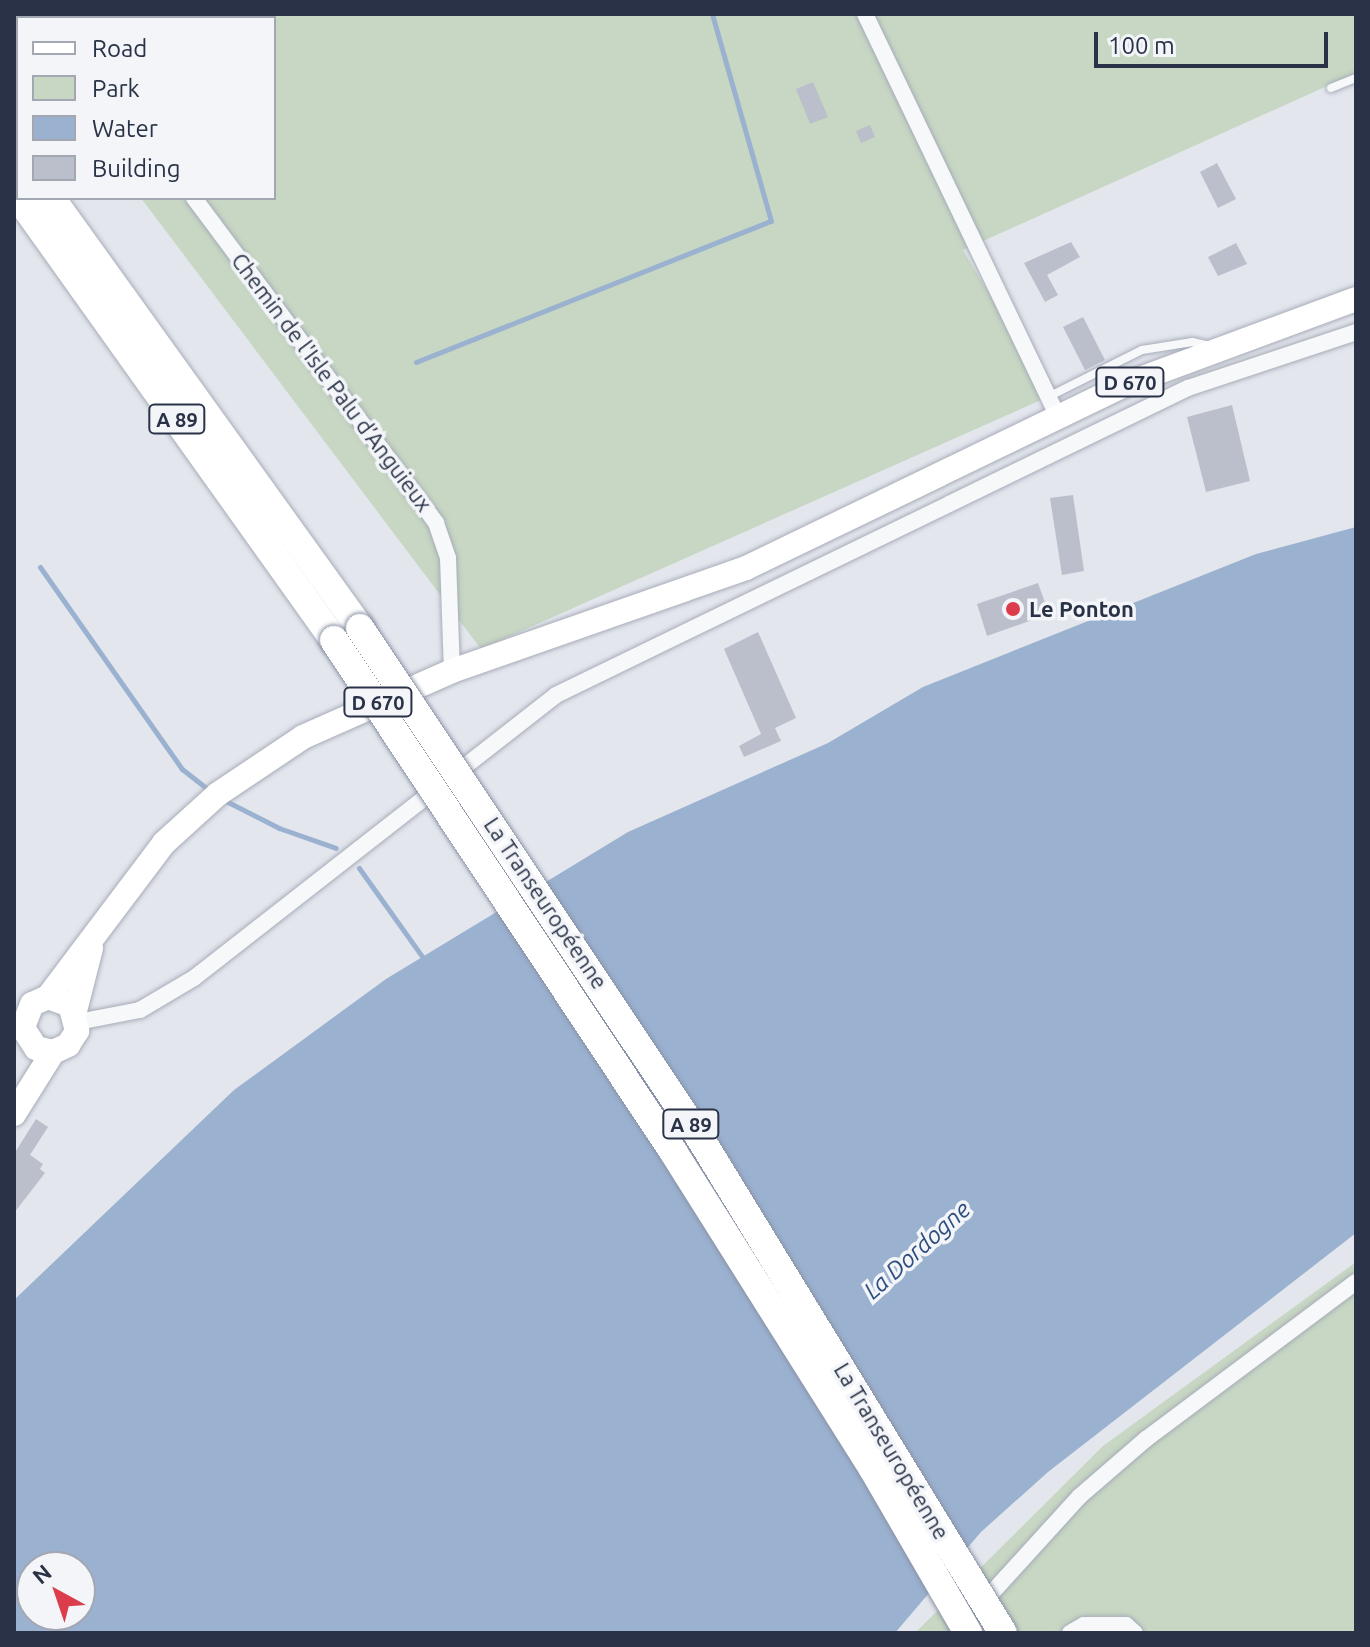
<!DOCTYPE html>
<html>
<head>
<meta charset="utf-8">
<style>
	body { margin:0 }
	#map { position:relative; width:1370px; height:1647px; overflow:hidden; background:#e3e6ed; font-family:Ubuntu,sans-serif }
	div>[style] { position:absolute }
	.green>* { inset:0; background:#c7d7c3 }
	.water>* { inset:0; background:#9bb1d0 }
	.stream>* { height:5px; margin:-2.5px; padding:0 2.5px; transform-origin:2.5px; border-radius:2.5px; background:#9bb1d0 }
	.building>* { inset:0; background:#babfcb }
	.roads { filter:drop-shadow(0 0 2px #a7acb8) drop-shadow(0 0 2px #a7acb8) }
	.service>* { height:8px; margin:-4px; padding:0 4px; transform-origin:4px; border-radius:4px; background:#f6f8fa }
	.minor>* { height:16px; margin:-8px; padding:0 8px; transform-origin:8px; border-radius:8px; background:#f6f8fa }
	.primary>* { height:24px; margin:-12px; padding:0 12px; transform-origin:12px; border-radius:12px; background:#fff }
	.motorway>* { height:28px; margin:-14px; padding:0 14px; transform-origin:14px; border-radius:14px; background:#fff }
	.bridges { filter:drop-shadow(0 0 2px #8992a5) drop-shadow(0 0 2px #8992a5) }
	.motorway-bridge>* { height:28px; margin:-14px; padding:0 14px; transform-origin:14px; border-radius:14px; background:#fff }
	.dots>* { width:22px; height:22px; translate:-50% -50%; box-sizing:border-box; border:4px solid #f3f5f9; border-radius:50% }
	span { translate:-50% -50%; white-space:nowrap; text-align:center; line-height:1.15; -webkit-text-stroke:7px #f3f5f9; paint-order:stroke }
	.shield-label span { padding:2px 6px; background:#f3f5f9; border:2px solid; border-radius:6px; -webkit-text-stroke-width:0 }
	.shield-label { font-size:20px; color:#293247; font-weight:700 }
	.street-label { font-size:22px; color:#293247 }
	.poi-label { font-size:22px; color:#293247; font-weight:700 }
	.left { translate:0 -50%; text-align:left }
	.water-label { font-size:24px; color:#2e4e80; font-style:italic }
	.frame { position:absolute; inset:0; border:16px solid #293247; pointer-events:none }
	.legend { position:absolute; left:16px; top:16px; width:260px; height:184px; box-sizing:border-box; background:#f3f5f9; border:2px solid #a2a7b2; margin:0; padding:10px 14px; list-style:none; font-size:24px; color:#293247 }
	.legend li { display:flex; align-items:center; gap:16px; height:40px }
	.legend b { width:40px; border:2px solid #a2a7b2 }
	.north { position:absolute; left:16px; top:1551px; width:80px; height:80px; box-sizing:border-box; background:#f3f5f9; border:2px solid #a2a7b2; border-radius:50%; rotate:320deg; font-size:22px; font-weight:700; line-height:32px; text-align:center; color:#293247 }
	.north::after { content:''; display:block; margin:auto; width:28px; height:36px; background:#dc3d4c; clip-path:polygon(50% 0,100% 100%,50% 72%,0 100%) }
	.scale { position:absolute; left:1094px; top:32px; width:234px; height:36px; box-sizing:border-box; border:4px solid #293247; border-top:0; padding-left:10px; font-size:24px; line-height:28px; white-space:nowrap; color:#293247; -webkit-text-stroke:6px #f3f5f9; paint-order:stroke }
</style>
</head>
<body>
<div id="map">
	<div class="green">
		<div style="clip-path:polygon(14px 14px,1356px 14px,1356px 73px,963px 250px,1050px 396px,481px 649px,141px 198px,274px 198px,274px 18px,18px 18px,18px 35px)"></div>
		<div style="clip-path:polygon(1356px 1262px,1356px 1633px,915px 1633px,1103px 1446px)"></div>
	</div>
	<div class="water">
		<div style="clip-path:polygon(evenodd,1356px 527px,1356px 1233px,1048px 1472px,981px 1532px,895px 1633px,14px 1633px,14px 1300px,234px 1090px,386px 979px,628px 832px,828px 743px,923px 687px,1256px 554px,1356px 527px,32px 1567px,80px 1567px,80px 1615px,32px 1615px,32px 1567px)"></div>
	</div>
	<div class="stream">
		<div style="left:416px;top:362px;width:382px;rotate:-21.7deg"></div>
		<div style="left:771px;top:221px;width:215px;rotate:-105.9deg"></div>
		<div style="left:40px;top:567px;width:247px;rotate:54.9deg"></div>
		<div style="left:182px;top:769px;width:36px;rotate:38deg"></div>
		<div style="left:222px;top:799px;width:64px;rotate:27deg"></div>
		<div style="left:279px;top:828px;width:60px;rotate:19.3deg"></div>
		<div style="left:359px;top:868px;width:115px;rotate:54.5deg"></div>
	</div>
	<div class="building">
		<div style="clip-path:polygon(813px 82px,828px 117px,810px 124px,796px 89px)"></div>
		<div style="clip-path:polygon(870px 125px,875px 137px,861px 143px,856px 131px)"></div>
		<div style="clip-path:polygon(1217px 163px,1236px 199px,1218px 208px,1200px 172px)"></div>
		<div style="clip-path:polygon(1071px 242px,1080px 257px,1047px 275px,1058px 295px,1045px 302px,1024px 263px)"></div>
		<div style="clip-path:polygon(1236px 243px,1247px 264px,1218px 276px,1208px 257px)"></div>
		<div style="clip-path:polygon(1083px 317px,1105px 360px,1085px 370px,1063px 327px)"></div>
		<div style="clip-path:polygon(1232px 405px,1250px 481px,1206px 492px,1187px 417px)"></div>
		<div style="clip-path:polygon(1073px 495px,1084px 571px,1062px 575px,1050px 498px)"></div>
		<div style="clip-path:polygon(1038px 583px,1049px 614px,987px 636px,977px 604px)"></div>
		<div style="clip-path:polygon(758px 632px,796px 718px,775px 728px,781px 741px,744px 757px,739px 746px,761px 734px,724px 649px)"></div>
		<div style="clip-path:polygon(36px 1119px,48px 1127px,30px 1155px,43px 1164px,40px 1169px,45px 1173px,14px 1213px,14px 1154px)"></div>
	</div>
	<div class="roads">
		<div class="service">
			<div style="left:1331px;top:88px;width:27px;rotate:-22deg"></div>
			<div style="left:1050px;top:396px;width:103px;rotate:-26.6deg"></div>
			<div style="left:1142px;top:350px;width:51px;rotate:-9.1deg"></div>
			<div style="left:1192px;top:342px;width:19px;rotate:12deg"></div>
		</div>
		<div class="minor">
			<div style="left:61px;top:14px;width:5px;rotate:53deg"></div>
			<div style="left:865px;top:14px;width:446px;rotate:64.4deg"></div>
			<div style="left:194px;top:198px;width:405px;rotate:53.3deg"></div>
			<div style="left:436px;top:523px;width:37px;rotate:71deg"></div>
			<div style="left:448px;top:558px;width:113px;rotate:88deg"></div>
			<div style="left:78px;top:1022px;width:63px;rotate:-11deg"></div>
			<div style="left:140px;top:1010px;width:63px;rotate:-30.7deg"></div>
			<div style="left:194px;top:978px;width:459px;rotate:-38deg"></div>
			<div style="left:556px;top:695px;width:703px;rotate:-25.91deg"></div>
			<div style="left:1188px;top:388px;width:177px;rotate:-18.4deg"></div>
			<div style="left:958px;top:1630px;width:181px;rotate:-47.7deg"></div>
			<div style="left:1080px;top:1496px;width:87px;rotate:-40.8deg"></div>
			<div style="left:1146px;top:1439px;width:262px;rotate:-36.8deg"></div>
			<div style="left:1070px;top:1633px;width:16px;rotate:-30deg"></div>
			<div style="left:1084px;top:1625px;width:42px"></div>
			<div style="left:1126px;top:1625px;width:12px;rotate:42deg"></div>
		</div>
		<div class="primary">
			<div style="left:48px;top:997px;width:193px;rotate:-53deg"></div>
			<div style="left:164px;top:843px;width:73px;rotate:-42.2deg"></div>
			<div style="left:218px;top:794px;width:102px;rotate:-33.8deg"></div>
			<div style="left:303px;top:737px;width:163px;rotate:-23.9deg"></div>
			<div style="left:452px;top:671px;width:312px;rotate:-19.3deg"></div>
			<div style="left:746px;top:568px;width:425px;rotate:-25.8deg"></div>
			<div style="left:1129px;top:383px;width:242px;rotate:-20.3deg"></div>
			<div style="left:75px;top:1011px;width:65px;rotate:-75.7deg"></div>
			<div style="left:14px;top:1114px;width:73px;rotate:-57.8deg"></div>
			<div style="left:53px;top:1052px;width:17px;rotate:-25deg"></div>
			<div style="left:68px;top:1045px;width:17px;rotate:-57deg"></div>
			<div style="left:77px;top:1031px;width:27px;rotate:-105deg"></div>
			<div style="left:70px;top:1005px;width:23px;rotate:-160deg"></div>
			<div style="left:48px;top:997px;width:17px;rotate:156deg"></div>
			<div style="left:32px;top:1004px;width:26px;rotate:111deg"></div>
			<div style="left:23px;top:1028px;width:24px;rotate:57deg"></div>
			<div style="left:36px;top:1048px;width:17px;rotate:13deg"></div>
		</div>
		<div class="motorway">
			<div style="left:14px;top:146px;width:6px;rotate:51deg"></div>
			<div style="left:19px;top:198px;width:543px;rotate:54.52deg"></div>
			<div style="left:51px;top:198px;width:530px;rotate:54.3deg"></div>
		</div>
	</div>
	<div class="bridges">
		<div class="motorway-bridge">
			<div style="left:360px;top:628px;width:613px;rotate:56.31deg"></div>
			<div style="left:700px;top:1138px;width:580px;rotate:58.53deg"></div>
			<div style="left:334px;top:640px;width:615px;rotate:56.46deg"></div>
			<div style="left:674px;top:1153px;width:373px;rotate:57.8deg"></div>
			<div style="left:873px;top:1469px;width:190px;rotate:59.9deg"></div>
		</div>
	</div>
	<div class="dots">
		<div style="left:1013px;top:609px;background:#dc3d4c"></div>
	</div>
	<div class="shield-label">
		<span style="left:1130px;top:382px">D 670</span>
		<span style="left:177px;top:419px">A 89</span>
		<span style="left:378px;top:702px">D 670</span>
		<span style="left:691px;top:1124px">A 89</span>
	</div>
	<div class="street-label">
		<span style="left:332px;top:382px;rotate:53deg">Chemin de l'Isle Palu d’Anguieux</span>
		<span style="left:546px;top:903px;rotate:56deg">La Transeuropéenne</span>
		<span style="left:892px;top:1451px;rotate:59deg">La Transeuropéenne</span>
	</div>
	<div class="poi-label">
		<span class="left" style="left:1029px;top:609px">Le Ponton</span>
	</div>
	<div class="water-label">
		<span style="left:917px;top:1250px;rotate:-42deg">La Dordogne</span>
	</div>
	<div class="frame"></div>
	<ul class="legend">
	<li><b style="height:10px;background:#fff"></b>Road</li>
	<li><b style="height:22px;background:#c7d7c3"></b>Park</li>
	<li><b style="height:22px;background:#9bb1d0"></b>Water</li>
	<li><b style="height:22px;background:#babfcb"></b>Building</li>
	</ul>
	<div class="north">N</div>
	<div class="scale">100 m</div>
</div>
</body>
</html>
